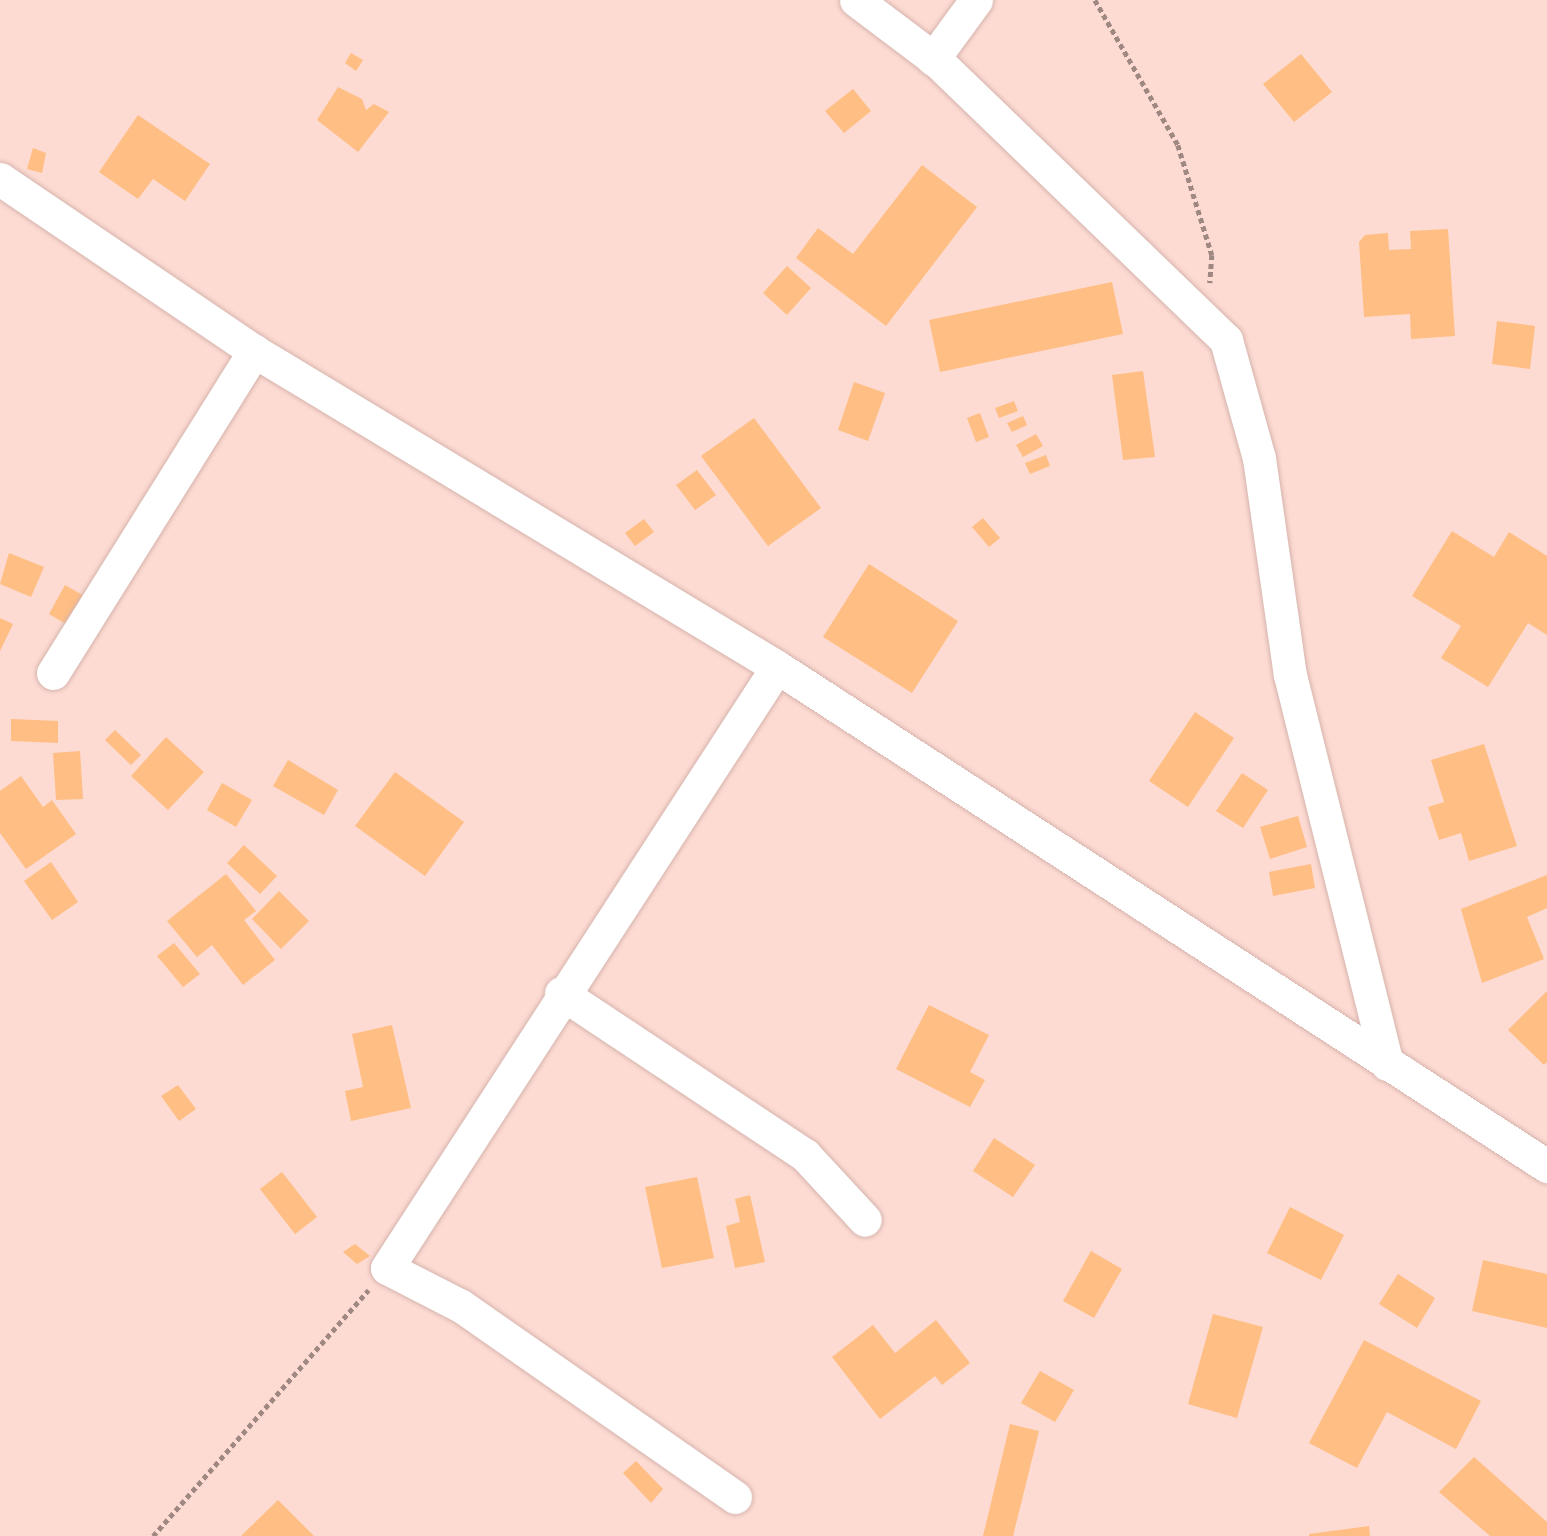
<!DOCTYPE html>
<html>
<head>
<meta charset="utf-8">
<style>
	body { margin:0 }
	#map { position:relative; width:1547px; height:1536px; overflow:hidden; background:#fddbd3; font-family:Poppins,sans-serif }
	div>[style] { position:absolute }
	.building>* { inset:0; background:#ffbe83 }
	.path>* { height:4.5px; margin-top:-2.25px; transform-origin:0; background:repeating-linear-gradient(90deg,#a08882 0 5px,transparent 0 8.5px) }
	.roads { filter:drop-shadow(0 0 2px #d5b4ad) drop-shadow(0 0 2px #d5b4ad) }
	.street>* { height:33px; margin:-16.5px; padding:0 16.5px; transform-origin:16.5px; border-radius:16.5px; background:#fff }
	span { translate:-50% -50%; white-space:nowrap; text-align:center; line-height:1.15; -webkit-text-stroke:5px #fddbd3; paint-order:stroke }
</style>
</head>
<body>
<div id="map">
	<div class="building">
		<div style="clip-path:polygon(351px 53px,363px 60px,356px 71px,345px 63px)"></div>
		<div style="clip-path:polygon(1301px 54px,1332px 92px,1294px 122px,1263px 84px)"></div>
		<div style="clip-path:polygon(338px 87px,362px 99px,366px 110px,374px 104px,389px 112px,358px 152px,317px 120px)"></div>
		<div style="clip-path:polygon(853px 89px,871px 111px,844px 133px,825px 111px)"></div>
		<div style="clip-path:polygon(138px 115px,210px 164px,185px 201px,153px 179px,138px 199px,99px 172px)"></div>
		<div style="clip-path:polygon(33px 148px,46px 153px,42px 173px,27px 169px)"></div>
		<div style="clip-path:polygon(922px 165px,977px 207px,886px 326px,796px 258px,818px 228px,853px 254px)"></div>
		<div style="clip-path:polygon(1448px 229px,1455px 336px,1411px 339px,1410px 314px,1364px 317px,1359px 242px,1365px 235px,1388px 233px,1389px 250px,1411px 249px,1410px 231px)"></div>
		<div style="clip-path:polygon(787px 266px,811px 288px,787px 315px,763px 293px)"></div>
		<div style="clip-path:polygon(1112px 282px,1123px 334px,940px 372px,929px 320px)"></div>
		<div style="clip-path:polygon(1497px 321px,1535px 326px,1530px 369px,1492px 364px)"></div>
		<div style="clip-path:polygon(1143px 371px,1155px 457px,1123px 460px,1112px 375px)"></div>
		<div style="clip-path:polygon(854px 382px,885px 393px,868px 441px,838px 430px)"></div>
		<div style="clip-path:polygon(1014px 401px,1018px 411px,999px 418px,995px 408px)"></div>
		<div style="clip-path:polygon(980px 413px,989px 437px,976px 442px,967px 418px)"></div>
		<div style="clip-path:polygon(1023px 416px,1027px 425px,1012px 432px,1007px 423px)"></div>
		<div style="clip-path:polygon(754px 418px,821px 508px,768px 546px,701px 456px)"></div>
		<div style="clip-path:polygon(1036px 434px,1043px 446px,1023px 457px,1016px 445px)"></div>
		<div style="clip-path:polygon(1046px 455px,1050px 466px,1030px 474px,1025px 463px)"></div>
		<div style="clip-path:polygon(697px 470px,716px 495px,695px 510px,676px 485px)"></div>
		<div style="clip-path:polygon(983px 518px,1000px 538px,989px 547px,972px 527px)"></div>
		<div style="clip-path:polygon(644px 519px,654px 532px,635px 546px,625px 533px)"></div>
		<div style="clip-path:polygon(1452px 531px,1494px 557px,1509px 532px,1547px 556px,1547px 635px,1528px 623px,1488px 687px,1441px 658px,1461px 626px,1412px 596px)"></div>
		<div style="clip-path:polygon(9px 553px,44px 567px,31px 597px,0 584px)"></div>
		<div style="clip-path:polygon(869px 564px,958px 621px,912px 693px,823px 637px)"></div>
		<div style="clip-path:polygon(65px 585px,88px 598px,71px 627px,49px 614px)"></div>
		<div style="clip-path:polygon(0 618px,13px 624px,0 651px)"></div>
		<div style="clip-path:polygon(1195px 712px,1234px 738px,1188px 807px,1149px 781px)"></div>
		<div style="clip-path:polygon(11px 719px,58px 721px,58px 743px,11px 741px)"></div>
		<div style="clip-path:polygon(115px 730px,141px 755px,131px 765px,105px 740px)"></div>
		<div style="clip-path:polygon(166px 737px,204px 772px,168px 810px,131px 776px)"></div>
		<div style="clip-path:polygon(1484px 744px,1517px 846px,1469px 861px,1461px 833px,1439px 840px,1428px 807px,1444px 802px,1431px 760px)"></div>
		<div style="clip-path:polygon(80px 751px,83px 799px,56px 800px,53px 753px)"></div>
		<div style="clip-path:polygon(288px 760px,338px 790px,324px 815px,273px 786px)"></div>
		<div style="clip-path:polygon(395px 772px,464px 822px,425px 876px,355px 826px)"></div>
		<div style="clip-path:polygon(1242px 773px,1268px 790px,1243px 828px,1216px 811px)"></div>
		<div style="clip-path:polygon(21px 776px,43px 807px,52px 800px,76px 834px,26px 869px,0 833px,0 791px)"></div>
		<div style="clip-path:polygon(222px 783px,252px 800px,236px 827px,207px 810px)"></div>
		<div style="clip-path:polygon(1298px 816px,1307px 847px,1270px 859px,1260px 827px)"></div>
		<div style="clip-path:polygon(244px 845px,277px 876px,260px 894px,227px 863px)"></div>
		<div style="clip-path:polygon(51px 862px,78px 902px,52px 920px,24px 881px)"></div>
		<div style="clip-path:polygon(1311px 864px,1315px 888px,1273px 896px,1269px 872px)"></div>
		<div style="clip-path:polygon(226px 874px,256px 911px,244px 920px,275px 960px,243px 985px,212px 945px,197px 957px,167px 921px)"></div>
		<div style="clip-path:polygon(1547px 875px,1547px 908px,1527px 917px,1544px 959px,1482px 983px,1461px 909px)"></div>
		<div style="clip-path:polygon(279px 891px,309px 921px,281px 949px,252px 919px)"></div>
		<div style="clip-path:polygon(174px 943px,200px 974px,183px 987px,157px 956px)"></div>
		<div style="clip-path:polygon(1547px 991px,1547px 1062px,1544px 1065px,1508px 1030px)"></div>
		<div style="clip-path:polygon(929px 1005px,989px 1035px,970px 1072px,985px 1080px,970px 1107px,896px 1069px)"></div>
		<div style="clip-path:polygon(392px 1025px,411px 1108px,351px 1121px,345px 1091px,363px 1087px,352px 1034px)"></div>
		<div style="clip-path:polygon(178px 1085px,196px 1109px,179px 1121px,161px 1096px)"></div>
		<div style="clip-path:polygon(994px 1138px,1035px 1165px,1013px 1197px,973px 1171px)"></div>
		<div style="clip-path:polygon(282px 1172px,317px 1217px,295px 1234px,260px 1189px)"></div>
		<div style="clip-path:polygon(697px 1177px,714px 1258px,662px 1268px,645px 1187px)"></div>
		<div style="clip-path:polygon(750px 1195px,765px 1262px,735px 1268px,726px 1226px,740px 1222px,735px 1199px)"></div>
		<div style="clip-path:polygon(1290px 1207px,1344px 1235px,1321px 1280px,1267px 1253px)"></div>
		<div style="clip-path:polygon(355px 1244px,370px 1256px,357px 1264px,343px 1252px)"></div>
		<div style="clip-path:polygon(1091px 1251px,1122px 1269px,1094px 1318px,1063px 1301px)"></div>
		<div style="clip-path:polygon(1483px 1260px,1547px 1274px,1547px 1328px,1472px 1311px)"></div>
		<div style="clip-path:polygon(1398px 1274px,1435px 1298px,1417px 1328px,1379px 1304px)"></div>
		<div style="clip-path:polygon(1213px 1314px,1263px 1327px,1237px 1418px,1188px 1404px)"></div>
		<div style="clip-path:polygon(936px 1320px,970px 1363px,942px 1385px,935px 1376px,880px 1419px,832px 1357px,873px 1325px,895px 1353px)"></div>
		<div style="clip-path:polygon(1364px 1340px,1481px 1401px,1456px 1449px,1387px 1412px,1357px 1468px,1309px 1443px)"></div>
		<div style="clip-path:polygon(1040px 1371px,1074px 1390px,1055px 1422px,1021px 1403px)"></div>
		<div style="clip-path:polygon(1010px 1424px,1039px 1431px,1013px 1536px,983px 1536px)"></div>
		<div style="clip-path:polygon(1474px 1457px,1547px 1522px,1547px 1536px,1490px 1536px,1439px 1492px)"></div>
		<div style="clip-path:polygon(636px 1461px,663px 1489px,651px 1503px,623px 1473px)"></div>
		<div style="clip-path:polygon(278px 1500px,314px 1536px,241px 1536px)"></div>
		<div style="clip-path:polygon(1369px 1526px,1370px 1536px,1309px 1536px,1309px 1534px)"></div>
	</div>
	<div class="path">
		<div style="left:1095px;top:0;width:167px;rotate:60.2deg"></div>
		<div style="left:1178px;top:145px;width:115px;rotate:72.8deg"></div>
		<div style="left:1212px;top:255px;width:28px;rotate:94deg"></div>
		<div style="left:153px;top:1536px;width:327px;rotate:-48.8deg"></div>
	</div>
	<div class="roads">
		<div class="street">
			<div style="left:856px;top:0;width:101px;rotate:37deg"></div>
			<div style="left:937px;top:61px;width:402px;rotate:44deg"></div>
			<div style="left:1226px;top:340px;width:123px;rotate:74.4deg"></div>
			<div style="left:1259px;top:458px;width:219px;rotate:81.9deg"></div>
			<div style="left:1290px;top:675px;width:401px;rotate:76deg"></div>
			<div style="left:933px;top:59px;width:73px;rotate:-53.9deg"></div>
			<div style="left:0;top:179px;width:307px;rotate:34.1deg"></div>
			<div style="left:254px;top:351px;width:611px;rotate:31.14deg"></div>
			<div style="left:777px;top:667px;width:918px;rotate:32.95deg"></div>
			<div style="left:53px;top:673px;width:380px;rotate:-58deg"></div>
			<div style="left:561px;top:993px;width:293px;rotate:33.6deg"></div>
			<div style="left:805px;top:1155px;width:88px;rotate:47.3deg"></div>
			<div style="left:735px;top:1497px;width:334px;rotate:-145.1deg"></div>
			<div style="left:461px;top:1306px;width:83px;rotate:-152.8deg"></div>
			<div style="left:387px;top:1268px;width:716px;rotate:-57.02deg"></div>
		</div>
	</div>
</div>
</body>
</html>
